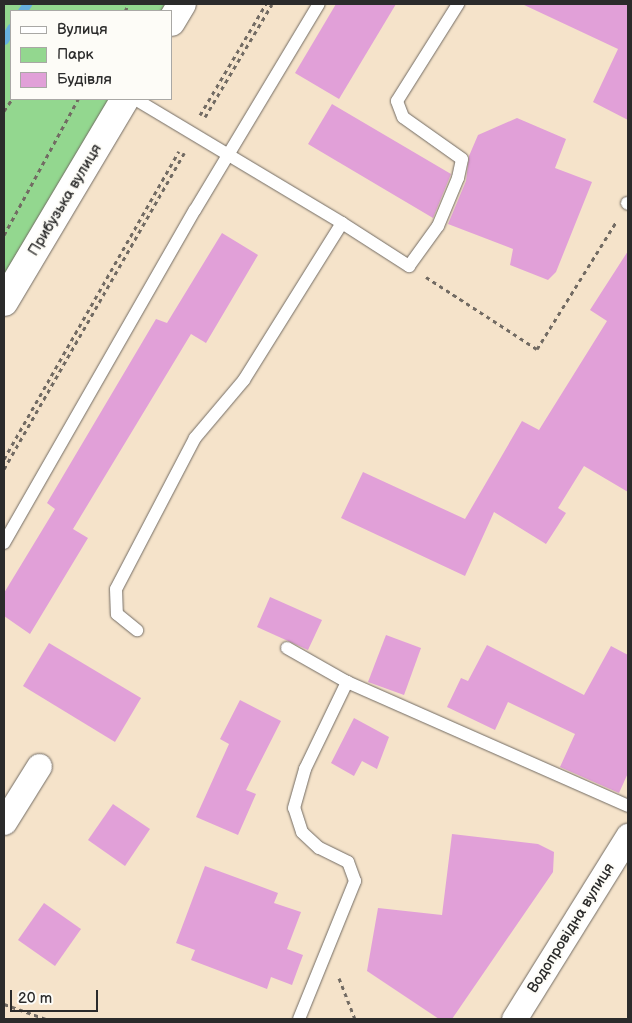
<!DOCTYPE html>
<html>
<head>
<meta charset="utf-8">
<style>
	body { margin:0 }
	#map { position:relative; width:632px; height:1023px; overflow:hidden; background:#f5e3ca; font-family:"Balsamiq Sans",sans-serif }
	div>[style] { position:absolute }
	.green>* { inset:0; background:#93d78f }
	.stream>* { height:9px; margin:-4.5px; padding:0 4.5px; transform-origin:4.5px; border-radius:4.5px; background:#67b1df }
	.building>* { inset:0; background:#e1a0d8 }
	.path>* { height:3px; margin-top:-1.5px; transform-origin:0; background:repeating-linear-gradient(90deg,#726b63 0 4px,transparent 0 8px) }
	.roads { filter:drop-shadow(0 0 1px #726b63) drop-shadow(0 0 1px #726b63) }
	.service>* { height:12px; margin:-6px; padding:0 6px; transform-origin:6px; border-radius:6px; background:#fff }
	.minor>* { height:25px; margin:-12.5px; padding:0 12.5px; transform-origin:12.5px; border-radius:12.5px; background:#fff }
	.tertiary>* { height:28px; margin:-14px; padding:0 14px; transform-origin:14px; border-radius:14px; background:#fff }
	span { translate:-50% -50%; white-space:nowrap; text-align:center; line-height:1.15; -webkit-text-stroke:4px #fdfcf7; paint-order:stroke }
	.street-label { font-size:15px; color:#2b2b2b }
	.frame { position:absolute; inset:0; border:5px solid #2b2b2b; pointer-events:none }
	.legend { position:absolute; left:10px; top:10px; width:162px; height:90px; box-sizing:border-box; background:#fdfcf7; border:1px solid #a9a8a5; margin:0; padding:6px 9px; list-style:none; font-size:15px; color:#2b2b2b }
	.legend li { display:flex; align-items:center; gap:10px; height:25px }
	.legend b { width:25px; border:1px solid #a9a8a5 }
	.scale { position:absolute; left:10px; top:990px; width:88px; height:22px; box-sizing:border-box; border:2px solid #2b2b2b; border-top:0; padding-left:6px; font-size:15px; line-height:18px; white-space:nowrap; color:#2b2b2b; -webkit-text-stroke:4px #fdfcf7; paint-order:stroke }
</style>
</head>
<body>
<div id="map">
	<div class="green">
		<div style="clip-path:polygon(4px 4px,166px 4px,162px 11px,11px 11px,11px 99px,110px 99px,4px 275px)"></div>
	</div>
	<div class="stream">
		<div style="left:22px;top:11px;width:9px;rotate:-54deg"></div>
		<div style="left:4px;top:40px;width:14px;rotate:-60deg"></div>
	</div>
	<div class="building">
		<div style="clip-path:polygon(336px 4px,396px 4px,339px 99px,295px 73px)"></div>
		<div style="clip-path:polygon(522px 4px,628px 4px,628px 120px,593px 102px,618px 49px)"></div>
		<div style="clip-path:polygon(332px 104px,451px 174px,433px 218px,308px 144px)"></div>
		<div style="clip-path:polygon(517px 118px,566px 139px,555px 168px,592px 182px,556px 272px,548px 280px,510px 265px,513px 249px,448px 224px,466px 181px,469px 156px,478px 135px)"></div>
		<div style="clip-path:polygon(222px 233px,258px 255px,206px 343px,191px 334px,73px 529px,88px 538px,30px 634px,4px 616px,4px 593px,55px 509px,47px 503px,156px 319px,167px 323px)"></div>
		<div style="clip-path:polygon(628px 251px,628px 492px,584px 466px,558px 508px,566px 513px,546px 544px,494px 512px,465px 576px,341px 518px,363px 472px,465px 519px,522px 421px,539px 430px,607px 321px,590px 310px)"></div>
		<div style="clip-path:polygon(270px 597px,322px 620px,308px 650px,257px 627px)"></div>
		<div style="clip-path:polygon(386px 635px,421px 648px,404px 695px,368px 682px)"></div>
		<div style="clip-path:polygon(49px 643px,141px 698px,115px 742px,23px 686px)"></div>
		<div style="clip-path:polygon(487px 645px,584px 695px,611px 646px,628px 655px,628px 773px,619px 793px,560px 767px,575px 734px,508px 702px,495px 730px,447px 707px,461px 678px,468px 681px)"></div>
		<div style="clip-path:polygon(240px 700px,281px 721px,246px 790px,256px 794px,238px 835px,196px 817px,229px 744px,220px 739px)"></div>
		<div style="clip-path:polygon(354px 718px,389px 737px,377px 769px,362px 761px,354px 776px,331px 763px)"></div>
		<div style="clip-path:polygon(113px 804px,150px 829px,125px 866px,88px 840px)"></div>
		<div style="clip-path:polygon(452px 834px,538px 844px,554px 852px,553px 872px,452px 1019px,439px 1019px,367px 971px,378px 908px,442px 915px)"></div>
		<div style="clip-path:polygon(205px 866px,278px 893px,274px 903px,301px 912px,287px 949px,303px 955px,292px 985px,271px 977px,267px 989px,191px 960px,195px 950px,176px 943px)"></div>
		<div style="clip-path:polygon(44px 903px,81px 929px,55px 966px,18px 940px)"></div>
	</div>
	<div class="path">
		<div style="left:72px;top:11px;width:2px"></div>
		<div style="left:125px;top:11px;width:8px;rotate:-60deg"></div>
		<div style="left:4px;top:111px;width:14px;rotate:-56deg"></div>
		<div style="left:200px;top:115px;width:129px;rotate:-59.3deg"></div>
		<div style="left:205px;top:117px;width:131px;rotate:-59.3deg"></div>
		<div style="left:4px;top:235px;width:155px;rotate:-61.4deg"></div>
		<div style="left:426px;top:277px;width:132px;rotate:33deg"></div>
		<div style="left:537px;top:349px;width:150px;rotate:-58.1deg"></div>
		<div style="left:4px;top:459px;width:354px;rotate:-60.4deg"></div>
		<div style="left:4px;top:469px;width:364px;rotate:-60.3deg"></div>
		<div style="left:339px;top:978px;width:44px;rotate:68.7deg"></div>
		<div style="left:4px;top:1004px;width:45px;rotate:19.7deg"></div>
	</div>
	<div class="roads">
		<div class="service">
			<div style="left:135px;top:99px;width:241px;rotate:30.9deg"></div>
			<div style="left:342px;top:223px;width:185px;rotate:122deg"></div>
			<div style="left:244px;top:380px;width:76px;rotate:130.2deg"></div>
			<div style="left:195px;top:438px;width:170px;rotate:117.6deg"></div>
			<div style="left:116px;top:589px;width:25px;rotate:88deg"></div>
			<div style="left:117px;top:614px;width:26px;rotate:39deg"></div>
			<div style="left:627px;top:203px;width:1px;rotate:45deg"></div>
			<div style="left:342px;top:223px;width:80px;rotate:32.7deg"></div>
			<div style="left:409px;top:266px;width:49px;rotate:-54.1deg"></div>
			<div style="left:438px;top:226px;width:52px;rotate:-67.4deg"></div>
			<div style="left:458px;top:178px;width:19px;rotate:-78deg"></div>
			<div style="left:462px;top:159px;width:72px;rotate:-144.6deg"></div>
			<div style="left:403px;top:117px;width:17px;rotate:-111deg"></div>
			<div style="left:397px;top:101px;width:115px;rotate:-57.8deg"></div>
			<div style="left:4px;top:543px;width:384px;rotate:-60.2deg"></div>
			<div style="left:195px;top:210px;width:240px;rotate:-59deg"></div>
			<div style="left:287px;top:648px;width:69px;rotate:29.5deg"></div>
			<div style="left:347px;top:682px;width:307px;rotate:23.8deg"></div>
			<div style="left:299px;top:1019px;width:149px;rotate:-67.9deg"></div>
			<div style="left:355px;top:881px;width:20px;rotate:-110deg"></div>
			<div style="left:348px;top:862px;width:32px;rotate:-154deg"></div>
			<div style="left:319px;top:848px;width:23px;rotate:-137deg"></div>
			<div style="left:302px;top:832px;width:25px;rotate:-108deg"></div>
			<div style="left:294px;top:808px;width:41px;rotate:-74.2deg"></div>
			<div style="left:305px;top:769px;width:97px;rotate:-64.2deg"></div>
		</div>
		<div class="minor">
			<div style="left:4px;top:822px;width:66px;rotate:-58deg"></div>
			<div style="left:514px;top:1019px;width:216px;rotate:-58.1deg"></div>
		</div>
		<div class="tertiary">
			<div style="left:171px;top:22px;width:21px;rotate:-59deg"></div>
			<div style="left:4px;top:302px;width:236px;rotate:-59.2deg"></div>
		</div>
	</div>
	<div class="street-label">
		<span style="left:65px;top:200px;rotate:-59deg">Прибузька вулиця</span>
		<span style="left:571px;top:928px;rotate:-58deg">Водопровідна вулиця</span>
	</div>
	<div class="frame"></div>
	<ul class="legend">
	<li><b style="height:6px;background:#fff"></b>Вулиця</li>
	<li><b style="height:14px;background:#93d78f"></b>Парк</li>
	<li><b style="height:14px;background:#e1a0d8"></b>Будівля</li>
	</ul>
	<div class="scale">20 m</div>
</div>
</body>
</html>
